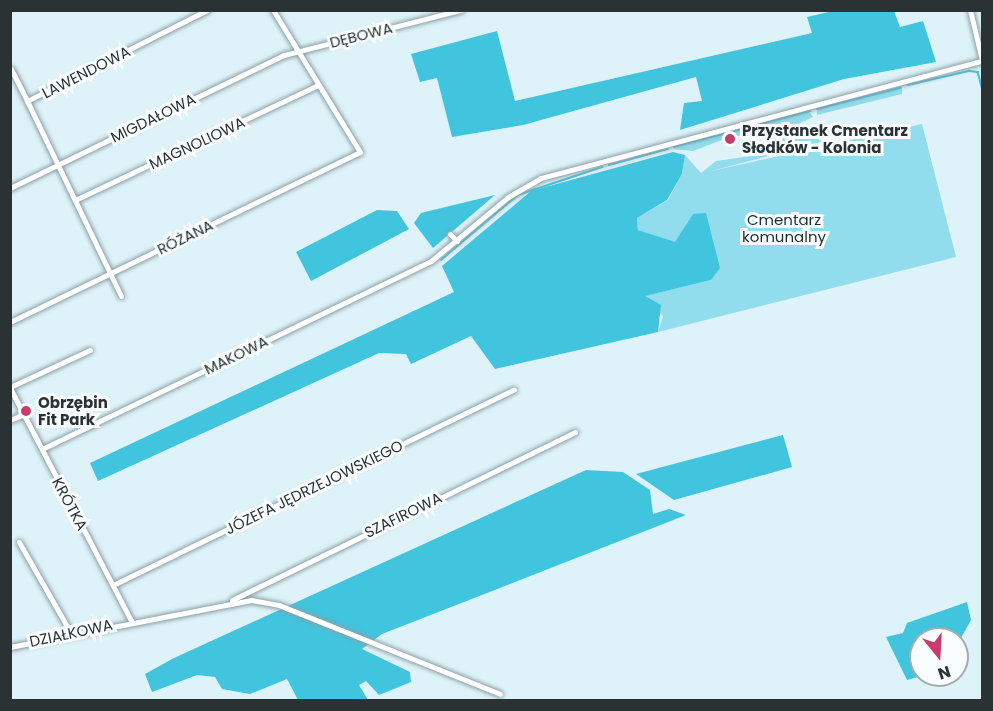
<!DOCTYPE html>
<html>
<head>
<meta charset="utf-8">
<style>
	body { margin:0 }
	#map { position:relative; width:993px; height:711px; overflow:hidden; background:#def3f9; font-family:Poppins,sans-serif }
	div>[style] { position:absolute }
	.green>* { inset:0; background:#91dced }
	.forest>* { inset:0; background:#41c4de }
	.stream>* { height:1.5px; margin:-0.75px; padding:0 0.75px; transform-origin:0.75px; border-radius:0.75px; background:#40c2dd }
	.roads { filter:drop-shadow(0 0 2px #8b9fa4) drop-shadow(0 0 2px #8b9fa4) }
	.minor>* { height:5px; margin:-2.5px; padding:0 2.5px; transform-origin:2.5px; border-radius:2.5px; background:#fff }
	.dots>* { width:16px; height:16px; translate:-50% -50%; box-sizing:border-box; border:3px solid #f9fdfe; border-radius:50% }
	span { translate:-50% -50%; white-space:nowrap; text-align:center; line-height:1.15; -webkit-text-stroke:6px #f9fdfe; paint-order:stroke }
	.street-label { font-size:15px; color:#2a3234 }
	.poi-label { font-size:15px; color:#2a3234; font-weight:700 }
	.left { translate:0 -50%; text-align:left }
	.park-label { font-size:15px; color:#192f34 }
	.frame { position:absolute; inset:0; border:12px solid #2a3234; pointer-events:none }
	.north { position:absolute; left:909px; top:627px; width:60px; height:60px; box-sizing:border-box; background:#f9fdfe; border:2px solid #a6acad; border-radius:50%; rotate:162deg; font-size:16px; font-weight:700; line-height:24px; text-align:center; color:#2a3234 }
	.north::after { content:''; display:block; margin:auto; width:21px; height:27px; background:#c83b6b; clip-path:polygon(50% 0,100% 100%,50% 72%,0 100%) }
</style>
</head>
<body>
<div id="map">
	<div class="green">
		<div style="clip-path:polygon(902px 86px,902px 94px,817px 115px,817px 108px)"></div>
		<div style="clip-path:polygon(808px 110px,813px 117px,792px 127px,727px 138px,693px 151px,672px 149px)"></div>
		<div style="clip-path:polygon(922px 124px,956px 257px,658px 332px,663px 316px,644px 296px,711px 280px,693px 214px,675px 243px,638px 230px,637px 218px,668px 200px,682px 174px,685px 155px,701px 173px,716px 161px,759px 155px,762px 140px,769px 156px,707px 172px)"></div>
		<div style="clip-path:polygon(812px 126px,825px 141px,774px 154px,770px 138px)"></div>
	</div>
	<div class="forest">
		<div style="clip-path:polygon(894px 11px,900px 27px,923px 21px,936px 62px,844px 79px,680px 130px,684px 103px,702px 101px,696px 77px,523px 125px,452px 137px,437px 78px,420px 82px,411px 54px,497px 31px,515px 101px,812px 33px,807px 17px,833px 11px)"></div>
		<div style="clip-path:polygon(673px 152px,685px 155px,682px 174px,667px 200px,637px 218px,638px 230px,675px 242px,693px 214px,706px 213px,720px 268px,711px 280px,645px 296px,661px 305px,658px 332px,495px 369px,471px 336px,411px 364px,406px 354px,379px 353px,98px 481px,90px 463px,454px 292px,442px 266px,531px 191px)"></div>
		<div style="clip-path:polygon(495px 195px,433px 248px,414px 223px,421px 213px)"></div>
		<div style="clip-path:polygon(377px 210px,397px 211px,409px 229px,311px 281px,296px 252px)"></div>
		<div style="clip-path:polygon(783px 435px,792px 467px,674px 500px,636px 474px)"></div>
		<div style="clip-path:polygon(586px 470px,623px 472px,650px 490px,653px 514px,669px 509px,686px 515px,382px 634px,362px 649px,410px 672px,411px 682px,379px 695px,366px 681px,359px 685px,368px 700px,298px 700px,287px 679px,250px 694px,222px 689px,215px 677px,197px 675px,152px 692px,145px 674px,174px 658px)"></div>
		<div style="clip-path:polygon(967px 602px,971px 620px,957px 645px,957px 639px,921px 639px,925px 675px,907px 680px,886px 637px,903px 633px,907px 623px)"></div>
	</div>
	<div class="stream">
		<div style="left:908px;top:85px;width:63px;rotate:-12.9deg"></div>
		<div style="left:969px;top:71px;width:9px;rotate:6deg"></div>
		<div style="left:978px;top:72px;width:16px;rotate:75deg"></div>
		<div style="left:817px;top:109px;width:86px;rotate:-14.2deg"></div>
		<div style="left:674px;top:147px;width:141px;rotate:-14.8deg"></div>
		<div style="left:609px;top:165px;width:61px;rotate:-15.2deg"></div>
		<div style="left:441px;top:260px;width:101px;rotate:-40.2deg"></div>
		<div style="left:518px;top:195px;width:89px;rotate:-18.4deg"></div>
	</div>
	<div class="roads">
		<div class="minor">
			<div style="left:970px;top:10px;width:51px;rotate:76.5deg"></div>
			<div style="left:11px;top:69px;width:36px;rotate:63deg"></div>
			<div style="left:10px;top:188px;width:305px;rotate:-25.9deg"></div>
			<div style="left:284px;top:55px;width:183px;rotate:-14.3deg"></div>
			<div style="left:75px;top:200px;width:269px;rotate:-25.3deg"></div>
			<div style="left:450px;top:234px;width:10px;rotate:45deg"></div>
			<div style="left:121px;top:296px;width:216px;rotate:-115.7deg"></div>
			<div style="left:27px;top:101px;width:202px;rotate:-26.8deg"></div>
			<div style="left:10px;top:322px;width:389px;rotate:-25.9deg"></div>
			<div style="left:360px;top:152px;width:167px;rotate:-121.5deg"></div>
			<div style="left:10px;top:387px;width:88px;rotate:-24.8deg"></div>
			<div style="left:10px;top:388px;width:262px;rotate:62.5deg"></div>
			<div style="left:10px;top:420px;width:15px;rotate:-23deg"></div>
			<div style="left:42px;top:449px;width:432px;rotate:-25.8deg"></div>
			<div style="left:431px;top:261px;width:100px;rotate:-39.7deg"></div>
			<div style="left:508px;top:197px;width:38px;rotate:-30deg"></div>
			<div style="left:541px;top:178px;width:456px;rotate:-14.9deg"></div>
			<div style="left:19px;top:542px;width:105px;rotate:60.3deg"></div>
			<div style="left:113px;top:585px;width:446px;rotate:-26deg"></div>
			<div style="left:232px;top:600px;width:382px;rotate:-26.1deg"></div>
			<div style="left:10px;top:647px;width:246px;rotate:-11deg"></div>
			<div style="left:251px;top:600px;width:28px;rotate:10deg"></div>
			<div style="left:279px;top:605px;width:238px;rotate:21.9deg"></div>
		</div>
	</div>
	<div class="dots">
		<div style="left:730px;top:139px;background:#c83b6b"></div>
		<div style="left:26px;top:411px;background:#c83b6b"></div>
	</div>
	<div class="street-label">
		<span style="left:361px;top:35px;rotate:-14deg">DĘBOWA</span>
		<span style="left:86px;top:72px;rotate:-27deg">LAWENDOWA</span>
		<span style="left:153px;top:118px;rotate:-26deg">MIGDAŁOWA</span>
		<span style="left:197px;top:143px;rotate:-25deg">MAGNOLIOWA</span>
		<span style="left:185px;top:237px;rotate:-26deg">RÓŻANA</span>
		<span style="left:236px;top:355px;rotate:-26deg">MAKOWA</span>
		<span style="left:314px;top:487px;rotate:-26deg">JÓZEFA JĘDRZEJOWSKIEGO</span>
		<span style="left:70px;top:504px;rotate:62deg">KRÓTKA</span>
		<span style="left:403px;top:515px;rotate:-26deg">SZAFIROWA</span>
		<span style="left:71px;top:633px;rotate:-12deg">DZIAŁKOWA</span>
	</div>
	<div class="poi-label">
		<span class="left" style="left:742px;top:139px">Przystanek Cmentarz<br>Słodków - Kolonia</span>
		<span class="left" style="left:38px;top:411px">Obrzębin<br>Fit Park</span>
	</div>
	<div class="park-label">
		<span style="left:784px;top:228px">Cmentarz<br>komunalny</span>
	</div>
	<div class="frame"></div>
	<div class="north">N</div>
</div>
</body>
</html>
